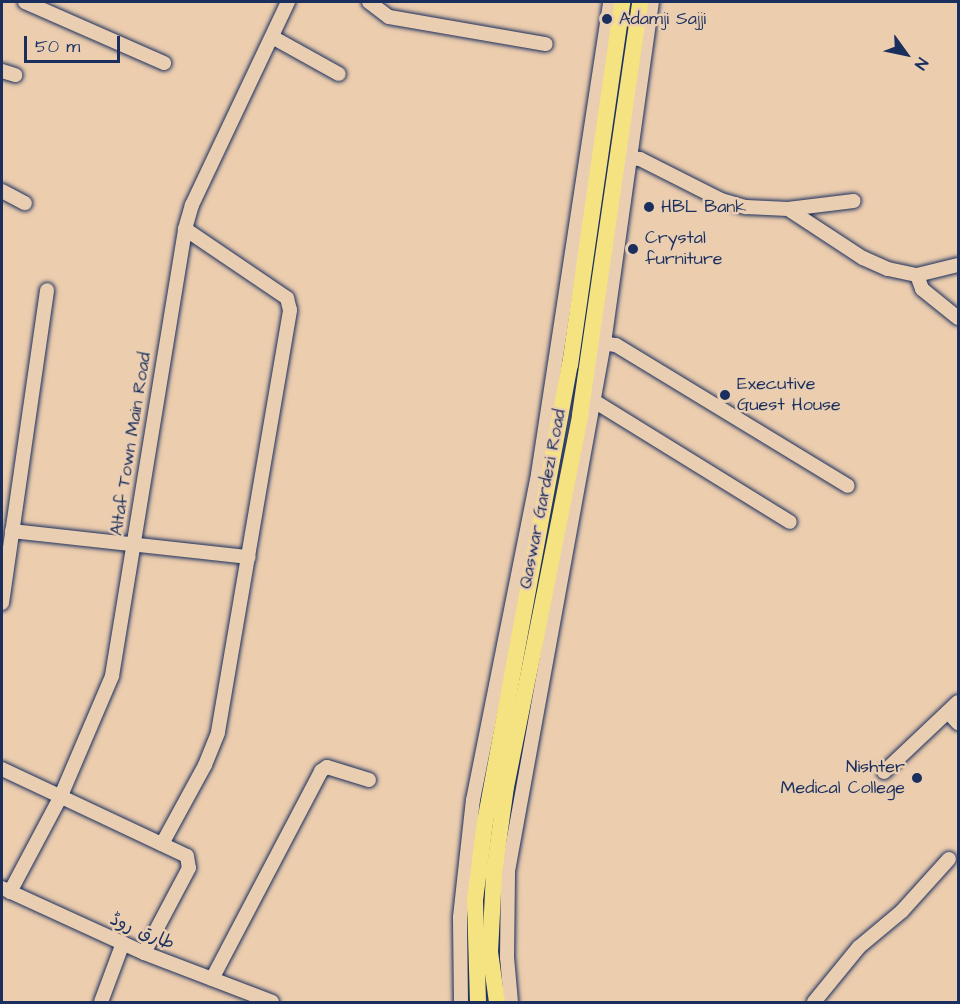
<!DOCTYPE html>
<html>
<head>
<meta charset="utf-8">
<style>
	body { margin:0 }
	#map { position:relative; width:960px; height:1004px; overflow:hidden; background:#eccdae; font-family:"Architects Daughter","Playpen Sans Arabic",sans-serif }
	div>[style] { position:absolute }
	.roads { filter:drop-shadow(0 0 2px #1b2f5e) drop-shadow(0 0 2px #1b2f5e) }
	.minor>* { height:14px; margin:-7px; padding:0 7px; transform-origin:7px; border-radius:7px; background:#eaceb1 }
	.major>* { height:16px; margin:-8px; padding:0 8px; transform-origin:8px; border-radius:8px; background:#f5e382 }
	.dots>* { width:16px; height:16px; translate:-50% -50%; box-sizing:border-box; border:3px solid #eaceb1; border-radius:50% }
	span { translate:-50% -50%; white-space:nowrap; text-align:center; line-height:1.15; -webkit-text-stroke:5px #eaceb1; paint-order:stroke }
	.poi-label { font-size:18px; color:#1b2f5e }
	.left { translate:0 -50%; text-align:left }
	.right { translate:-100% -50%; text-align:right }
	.street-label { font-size:18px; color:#1b2f5e }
	.frame { position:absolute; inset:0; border:3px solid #1b2f5e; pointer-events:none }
	.north { position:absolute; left:876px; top:24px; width:60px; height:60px; -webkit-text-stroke:4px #eaceb1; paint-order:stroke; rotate:123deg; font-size:16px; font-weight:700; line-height:24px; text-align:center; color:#1b2f5e }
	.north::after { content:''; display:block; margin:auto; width:21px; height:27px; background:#1b2f5e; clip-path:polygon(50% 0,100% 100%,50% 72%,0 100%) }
	.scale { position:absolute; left:24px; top:36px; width:96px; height:27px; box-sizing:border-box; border:3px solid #1b2f5e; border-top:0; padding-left:8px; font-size:18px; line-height:21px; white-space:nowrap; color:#1b2f5e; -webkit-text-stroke:4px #eaceb1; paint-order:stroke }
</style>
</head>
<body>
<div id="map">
	<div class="roads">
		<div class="minor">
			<div style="left:25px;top:2px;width:152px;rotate:23.7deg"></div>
			<div style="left:369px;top:2px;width:25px;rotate:37deg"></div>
			<div style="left:389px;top:17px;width:159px;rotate:9.8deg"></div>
			<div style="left:274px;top:38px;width:74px;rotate:29deg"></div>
			<div style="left:2px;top:71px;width:14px;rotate:17deg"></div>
			<div style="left:629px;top:158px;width:11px;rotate:5deg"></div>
			<div style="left:640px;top:159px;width:91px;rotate:26.8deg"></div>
			<div style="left:721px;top:200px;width:26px;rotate:16deg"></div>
			<div style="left:746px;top:207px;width:42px;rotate:2.7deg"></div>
			<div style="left:788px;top:209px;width:90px;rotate:33.2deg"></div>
			<div style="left:863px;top:258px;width:27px;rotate:24deg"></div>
			<div style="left:888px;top:269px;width:30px;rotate:12deg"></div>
			<div style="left:917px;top:275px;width:42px;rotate:-13.7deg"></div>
			<div style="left:2px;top:191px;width:26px;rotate:28deg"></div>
			<div style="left:788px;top:209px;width:66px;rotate:-6.9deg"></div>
			<div style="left:917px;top:275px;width:15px;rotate:70deg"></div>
			<div style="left:922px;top:289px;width:46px;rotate:38.9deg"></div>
			<div style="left:596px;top:342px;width:20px;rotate:9deg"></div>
			<div style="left:616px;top:345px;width:271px;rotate:31.3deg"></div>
			<div style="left:594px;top:401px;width:230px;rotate:31.7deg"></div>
			<div style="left:12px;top:531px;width:238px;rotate:6.3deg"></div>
			<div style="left:2px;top:603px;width:316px;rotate:-81.8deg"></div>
			<div style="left:948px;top:712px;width:15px;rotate:48deg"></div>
			<div style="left:2px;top:769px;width:204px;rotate:25.2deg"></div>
			<div style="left:187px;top:856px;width:12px;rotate:81deg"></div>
			<div style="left:189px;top:868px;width:96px;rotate:117.9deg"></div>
			<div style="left:884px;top:772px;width:102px;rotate:-43.4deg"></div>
			<div style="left:162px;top:844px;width:90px;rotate:-61.4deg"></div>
			<div style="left:205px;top:765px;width:35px;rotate:-68deg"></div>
			<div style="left:218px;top:732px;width:428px;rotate:-80.3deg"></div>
			<div style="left:290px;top:310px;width:12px;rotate:-104deg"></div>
			<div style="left:287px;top:298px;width:123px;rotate:-145.9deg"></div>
			<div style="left:2px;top:888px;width:156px;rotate:24.6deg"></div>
			<div style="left:144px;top:953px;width:137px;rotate:20.9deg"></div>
			<div style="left:10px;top:892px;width:106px;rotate:-62deg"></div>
			<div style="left:60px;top:798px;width:133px;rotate:-66.9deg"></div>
			<div style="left:112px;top:676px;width:453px;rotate:-80.7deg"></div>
			<div style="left:185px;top:229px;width:25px;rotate:-74deg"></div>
			<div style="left:192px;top:205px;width:225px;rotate:-64.7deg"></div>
			<div style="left:212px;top:979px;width:235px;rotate:-62.3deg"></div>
			<div style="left:321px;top:771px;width:7px;rotate:-34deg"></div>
			<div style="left:327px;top:767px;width:44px;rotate:17.2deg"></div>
			<div style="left:101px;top:1002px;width:63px;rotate:-69.6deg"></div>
			<div style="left:461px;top:1002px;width:85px;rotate:-90.7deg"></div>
			<div style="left:460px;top:917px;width:118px;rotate:-83.7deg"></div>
			<div style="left:473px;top:800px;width:332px;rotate:-78.7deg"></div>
			<div style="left:538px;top:474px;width:477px;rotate:-81.3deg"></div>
			<div style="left:511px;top:1002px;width:45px;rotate:-95.1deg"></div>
			<div style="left:507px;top:957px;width:86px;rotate:-89.3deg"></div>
			<div style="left:508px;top:871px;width:537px;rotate:-79.7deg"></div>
			<div style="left:604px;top:343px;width:344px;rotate:-82deg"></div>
			<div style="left:814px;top:1002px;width:71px;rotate:-50.7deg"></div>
			<div style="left:859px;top:947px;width:56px;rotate:-39.9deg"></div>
			<div style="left:902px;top:911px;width:70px;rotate:-47.9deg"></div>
		</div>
		<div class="major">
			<div style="left:478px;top:1002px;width:102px;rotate:-91.7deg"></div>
			<div style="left:475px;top:900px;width:79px;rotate:-82.7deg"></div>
			<div style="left:485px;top:822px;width:465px;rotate:-79.5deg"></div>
			<div style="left:570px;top:365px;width:367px;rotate:-81.8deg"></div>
			<div style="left:497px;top:1002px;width:50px;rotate:-98deg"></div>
			<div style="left:490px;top:952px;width:79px;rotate:-87.1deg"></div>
			<div style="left:494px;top:873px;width:87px;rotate:-82.1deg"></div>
			<div style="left:506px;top:787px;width:379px;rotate:-78.7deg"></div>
			<div style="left:580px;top:415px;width:417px;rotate:-81.7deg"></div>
		</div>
	</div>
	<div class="dots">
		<div style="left:607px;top:19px;background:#1b2f5e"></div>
		<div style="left:649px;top:207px;background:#1b2f5e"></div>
		<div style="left:633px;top:249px;background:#1b2f5e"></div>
		<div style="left:725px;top:395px;background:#1b2f5e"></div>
		<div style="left:917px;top:778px;background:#1b2f5e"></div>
	</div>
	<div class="poi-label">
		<span class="left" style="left:619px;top:19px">Adamji Sajji</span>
		<span class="left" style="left:661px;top:207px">HBL Bank</span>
		<span class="left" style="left:645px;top:249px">Crystal<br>furniture</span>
		<span class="left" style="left:737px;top:395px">Executive<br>Guest House</span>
		<span class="right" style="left:905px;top:778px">Nishter<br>Medical College</span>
	</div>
	<div class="street-label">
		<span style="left:131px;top:444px;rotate:-81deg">Altaf Town Main Road</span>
		<span style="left:543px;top:499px;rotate:-79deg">Qaswar Gardezi Road</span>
		<span style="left:142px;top:932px;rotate:23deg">طارق روڈ</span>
	</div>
	<div class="frame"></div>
	<div class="north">N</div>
	<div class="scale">50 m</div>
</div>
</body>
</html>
